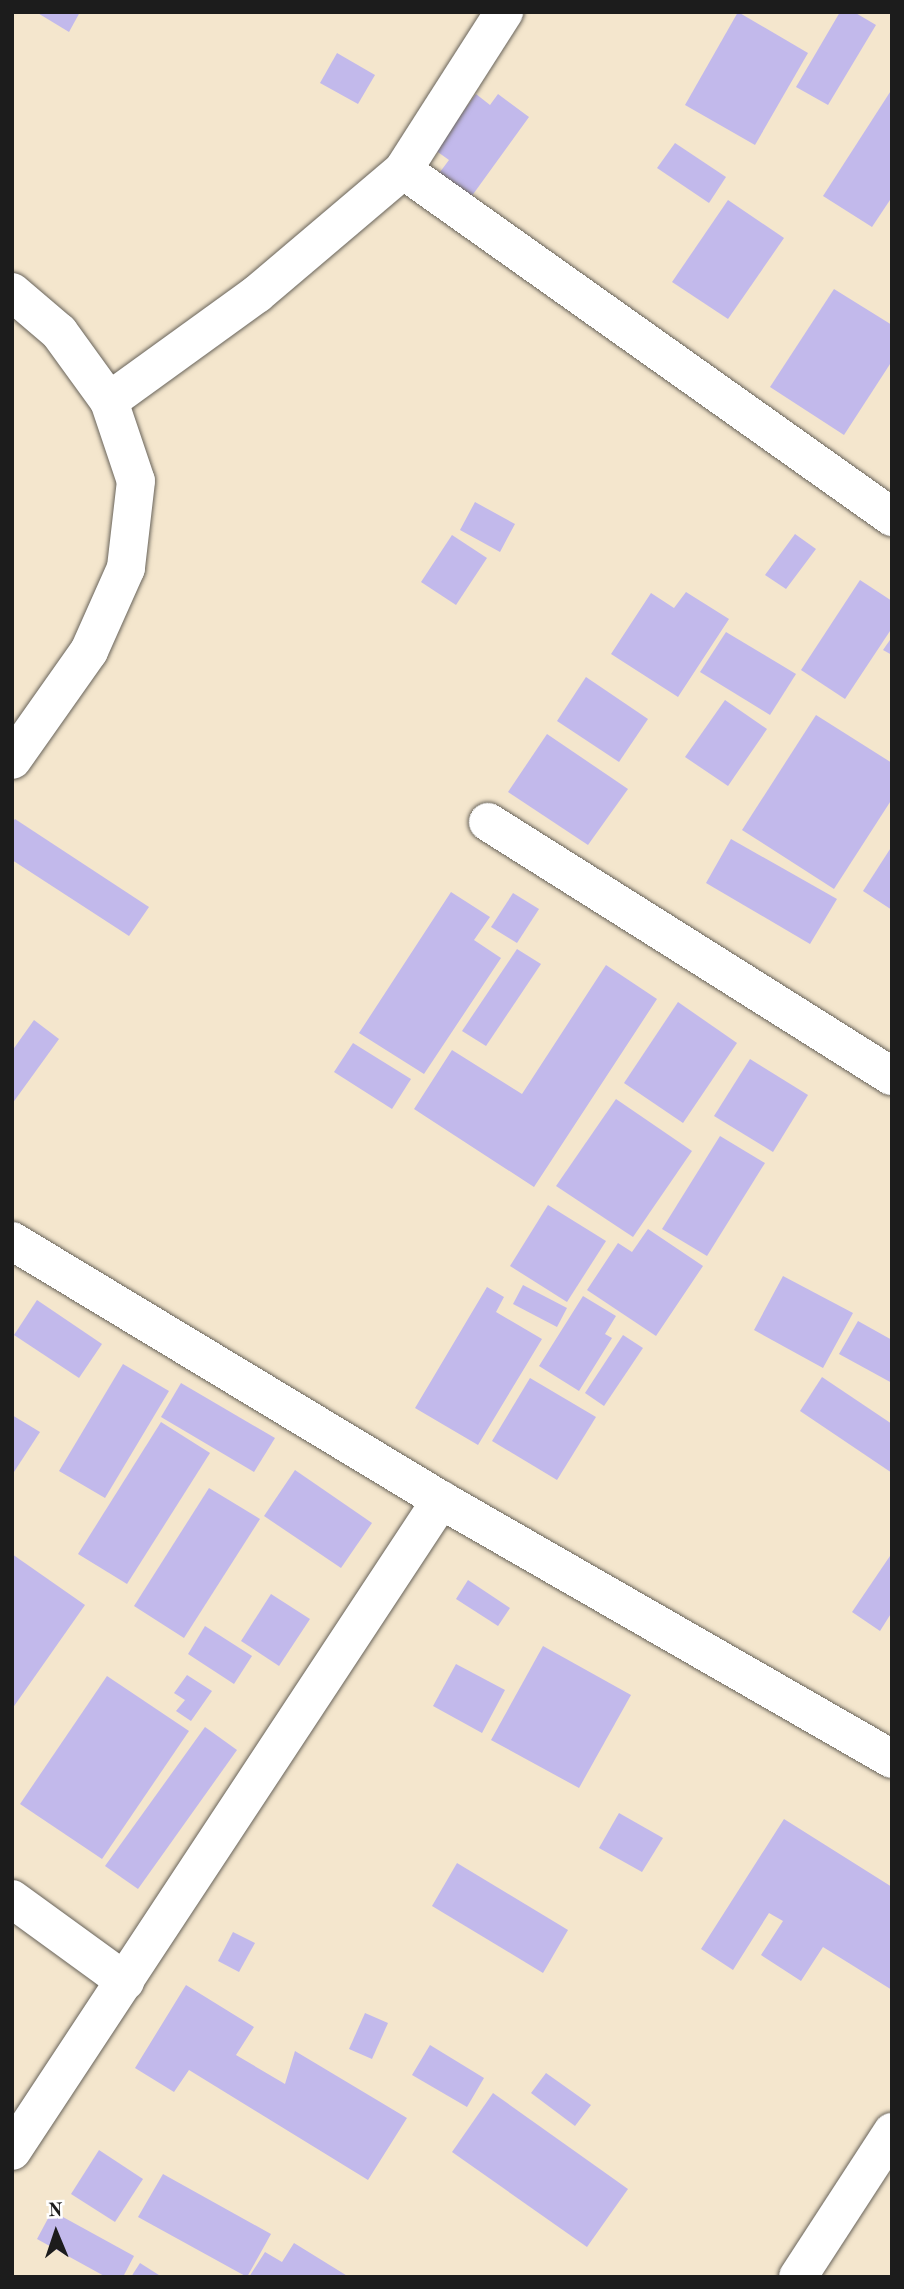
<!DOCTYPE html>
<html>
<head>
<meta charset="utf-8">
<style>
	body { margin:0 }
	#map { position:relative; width:904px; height:2289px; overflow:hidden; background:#f4e6cd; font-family:"Old Standard TT",serif }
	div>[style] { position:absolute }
	.building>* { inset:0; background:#c2b9eb }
	.roads { filter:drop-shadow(0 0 2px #68635a) drop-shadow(0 0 2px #68635a) }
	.minor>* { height:38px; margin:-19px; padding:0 19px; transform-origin:19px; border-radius:19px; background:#fff }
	span { translate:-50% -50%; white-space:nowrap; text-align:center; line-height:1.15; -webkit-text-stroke:6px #fff; paint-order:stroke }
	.frame { position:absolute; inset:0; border:14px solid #1c1c1c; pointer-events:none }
	.north { position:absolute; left:21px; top:2198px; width:70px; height:70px; -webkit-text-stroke:5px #fff; paint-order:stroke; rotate:358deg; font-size:19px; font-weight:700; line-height:28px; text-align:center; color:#1c1c1c }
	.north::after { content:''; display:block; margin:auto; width:24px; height:32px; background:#1c1c1c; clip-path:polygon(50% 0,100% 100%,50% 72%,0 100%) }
</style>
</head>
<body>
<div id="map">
	<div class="building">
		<div style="clip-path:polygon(36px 12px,80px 12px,69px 32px)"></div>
		<div style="clip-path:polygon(738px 12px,808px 53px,755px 145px,685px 105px)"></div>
		<div style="clip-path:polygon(840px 12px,854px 12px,876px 25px,828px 105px,796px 87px)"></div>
		<div style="clip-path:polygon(337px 53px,375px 75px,358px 104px,320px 83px)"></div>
		<div style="clip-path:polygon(892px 89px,892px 197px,872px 227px,823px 196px)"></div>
		<div style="clip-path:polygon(476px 94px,490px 105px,498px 94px,529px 117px,466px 204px,434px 180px,449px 160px,435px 150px)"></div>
		<div style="clip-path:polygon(675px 143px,726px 177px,709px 203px,657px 168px)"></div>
		<div style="clip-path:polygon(728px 200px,784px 238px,728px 319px,672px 282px)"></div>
		<div style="clip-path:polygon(834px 289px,892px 325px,892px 361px,844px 435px,770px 387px)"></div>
		<div style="clip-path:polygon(475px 502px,515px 524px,500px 552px,460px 530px)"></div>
		<div style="clip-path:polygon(795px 534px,816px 549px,786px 589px,765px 575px)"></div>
		<div style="clip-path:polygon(452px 535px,487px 558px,456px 605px,421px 582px)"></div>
		<div style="clip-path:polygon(860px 580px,892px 601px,892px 628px,845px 699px,801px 670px)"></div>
		<div style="clip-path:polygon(686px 592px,729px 619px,678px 697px,611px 654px,651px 593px,674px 608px)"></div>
		<div style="clip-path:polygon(726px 632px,796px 674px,770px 715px,700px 672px)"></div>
		<div style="clip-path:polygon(892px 637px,892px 655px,883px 650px)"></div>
		<div style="clip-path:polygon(586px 677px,648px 719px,619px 762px,557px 721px)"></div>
		<div style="clip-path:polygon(725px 700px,767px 729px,728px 786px,685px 757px)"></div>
		<div style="clip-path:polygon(816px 715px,892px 763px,892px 799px,834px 889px,742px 830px)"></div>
		<div style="clip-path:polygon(547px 734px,628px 789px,588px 845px,508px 792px)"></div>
		<div style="clip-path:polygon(15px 819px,149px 907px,129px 936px,12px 860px,12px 823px)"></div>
		<div style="clip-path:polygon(731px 839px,837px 899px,810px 944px,706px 883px)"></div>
		<div style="clip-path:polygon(892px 846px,892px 910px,863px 891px)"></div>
		<div style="clip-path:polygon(451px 892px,490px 917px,474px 940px,501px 958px,424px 1074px,359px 1033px)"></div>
		<div style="clip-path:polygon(513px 893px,539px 909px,517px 943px,491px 927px)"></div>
		<div style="clip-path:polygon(517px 949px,541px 964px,486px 1046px,462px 1031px)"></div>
		<div style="clip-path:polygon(606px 965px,657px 999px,534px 1187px,414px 1109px,452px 1050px,522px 1094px)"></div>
		<div style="clip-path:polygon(678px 1002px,737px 1043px,683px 1123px,624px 1083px)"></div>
		<div style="clip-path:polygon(34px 1020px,59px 1039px,12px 1104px,12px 1051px)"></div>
		<div style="clip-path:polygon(353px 1043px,411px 1079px,392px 1109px,334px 1072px)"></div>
		<div style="clip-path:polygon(750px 1059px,808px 1095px,773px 1152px,714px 1116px)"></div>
		<div style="clip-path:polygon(616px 1099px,692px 1151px,633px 1237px,556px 1186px)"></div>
		<div style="clip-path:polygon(720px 1136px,765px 1163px,707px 1256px,662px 1229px)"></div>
		<div style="clip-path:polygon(548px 1205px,606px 1241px,567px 1302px,510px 1266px)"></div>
		<div style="clip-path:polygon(648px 1229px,703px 1266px,656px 1336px,587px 1290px,618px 1243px,632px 1252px)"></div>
		<div style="clip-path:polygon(783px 1276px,853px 1313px,823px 1368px,754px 1330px)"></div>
		<div style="clip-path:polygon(523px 1285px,567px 1308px,557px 1327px,513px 1304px)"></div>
		<div style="clip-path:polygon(487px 1287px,504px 1297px,496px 1312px,542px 1339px,478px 1445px,415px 1408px)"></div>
		<div style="clip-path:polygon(583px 1296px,616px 1316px,605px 1334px,612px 1338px,579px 1391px,539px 1366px)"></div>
		<div style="clip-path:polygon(37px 1300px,102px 1344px,79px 1378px,14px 1335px)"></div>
		<div style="clip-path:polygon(858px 1321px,892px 1340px,892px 1383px,839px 1354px)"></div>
		<div style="clip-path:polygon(623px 1335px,643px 1348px,604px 1406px,585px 1393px)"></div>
		<div style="clip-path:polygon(123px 1364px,169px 1391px,105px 1498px,59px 1471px)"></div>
		<div style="clip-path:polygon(822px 1377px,892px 1424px,892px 1473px,800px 1411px)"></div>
		<div style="clip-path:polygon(530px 1378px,596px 1417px,557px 1480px,492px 1441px)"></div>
		<div style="clip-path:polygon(181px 1383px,275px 1438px,254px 1472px,161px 1417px)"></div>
		<div style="clip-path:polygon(12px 1415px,40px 1432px,12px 1475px)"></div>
		<div style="clip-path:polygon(161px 1422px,210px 1453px,127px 1584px,78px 1554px)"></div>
		<div style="clip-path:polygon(295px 1470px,372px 1523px,341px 1568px,264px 1516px)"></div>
		<div style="clip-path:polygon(209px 1488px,260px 1519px,184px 1638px,134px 1606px)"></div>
		<div style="clip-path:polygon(892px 1553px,892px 1612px,880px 1631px,852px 1612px)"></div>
		<div style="clip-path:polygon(12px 1554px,85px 1605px,12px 1709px)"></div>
		<div style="clip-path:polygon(468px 1580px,510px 1608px,498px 1626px,456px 1599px)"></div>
		<div style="clip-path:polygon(271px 1594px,310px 1619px,279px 1666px,241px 1641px)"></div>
		<div style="clip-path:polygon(205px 1626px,252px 1656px,234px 1684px,188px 1654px)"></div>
		<div style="clip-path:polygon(543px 1646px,631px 1695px,579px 1788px,491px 1740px)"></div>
		<div style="clip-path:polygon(456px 1664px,505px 1690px,482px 1733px,433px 1706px)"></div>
		<div style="clip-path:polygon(187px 1675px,212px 1691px,191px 1721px,176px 1711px,185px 1700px,174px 1693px)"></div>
		<div style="clip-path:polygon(107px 1676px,189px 1731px,102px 1859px,20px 1804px)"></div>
		<div style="clip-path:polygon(205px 1727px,237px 1750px,138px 1889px,105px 1866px)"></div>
		<div style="clip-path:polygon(619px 1813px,663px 1838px,642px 1872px,599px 1848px)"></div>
		<div style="clip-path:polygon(784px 1819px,892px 1887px,892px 1990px,823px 1947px,801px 1981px,761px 1955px,783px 1921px,769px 1913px,733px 1970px,701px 1949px)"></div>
		<div style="clip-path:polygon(457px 1863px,568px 1930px,543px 1973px,432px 1906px)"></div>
		<div style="clip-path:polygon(233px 1932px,255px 1943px,239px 1972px,218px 1961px)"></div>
		<div style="clip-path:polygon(186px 1985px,254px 2027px,236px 2055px,285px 2084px,295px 2051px,407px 2118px,368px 2180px,189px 2070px,174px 2092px,135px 2068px)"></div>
		<div style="clip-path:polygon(365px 2013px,388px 2023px,372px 2059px,349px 2049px)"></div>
		<div style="clip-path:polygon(430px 2045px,484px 2078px,467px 2107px,412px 2075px)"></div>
		<div style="clip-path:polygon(546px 2073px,591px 2105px,575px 2126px,531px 2093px)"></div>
		<div style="clip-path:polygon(493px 2093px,628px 2189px,587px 2247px,452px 2152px)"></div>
		<div style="clip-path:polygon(99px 2150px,143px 2179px,115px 2222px,71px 2194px)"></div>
		<div style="clip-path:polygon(163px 2174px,271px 2234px,247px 2277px,138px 2217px)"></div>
		<div style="clip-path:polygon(52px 2211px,134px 2256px,123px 2277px,106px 2277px,37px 2239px)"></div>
		<div style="clip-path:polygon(294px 2243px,349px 2277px,249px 2277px,265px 2252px,282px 2262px)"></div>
		<div style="clip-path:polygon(140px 2263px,162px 2277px,131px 2277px)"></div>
	</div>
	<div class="roads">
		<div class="minor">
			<div style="left:403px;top:170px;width:600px;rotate:35.36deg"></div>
			<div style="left:12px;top:292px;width:62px;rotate:40.4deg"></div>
			<div style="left:59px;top:332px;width:85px;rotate:54.1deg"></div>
			<div style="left:109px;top:401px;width:84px;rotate:71.4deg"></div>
			<div style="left:136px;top:481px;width:88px;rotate:96.6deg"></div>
			<div style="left:126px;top:568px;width:91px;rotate:114deg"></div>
			<div style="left:89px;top:651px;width:133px;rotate:125.2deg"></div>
			<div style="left:109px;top:401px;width:183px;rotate:-35.9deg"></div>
			<div style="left:257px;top:294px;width:192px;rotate:-40.3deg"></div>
			<div style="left:403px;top:170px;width:188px;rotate:-57.4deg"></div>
			<div style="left:488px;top:822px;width:477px;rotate:32.2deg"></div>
			<div style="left:12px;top:1241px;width:501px;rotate:31.12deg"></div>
			<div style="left:441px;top:1500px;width:520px;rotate:29.87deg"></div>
			<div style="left:12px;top:1899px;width:140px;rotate:36deg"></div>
			<div style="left:12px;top:2151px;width:780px;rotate:-56.62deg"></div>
			<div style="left:798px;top:2277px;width:173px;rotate:-57deg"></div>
		</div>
	</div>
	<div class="frame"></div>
	<div class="north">N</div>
</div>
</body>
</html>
